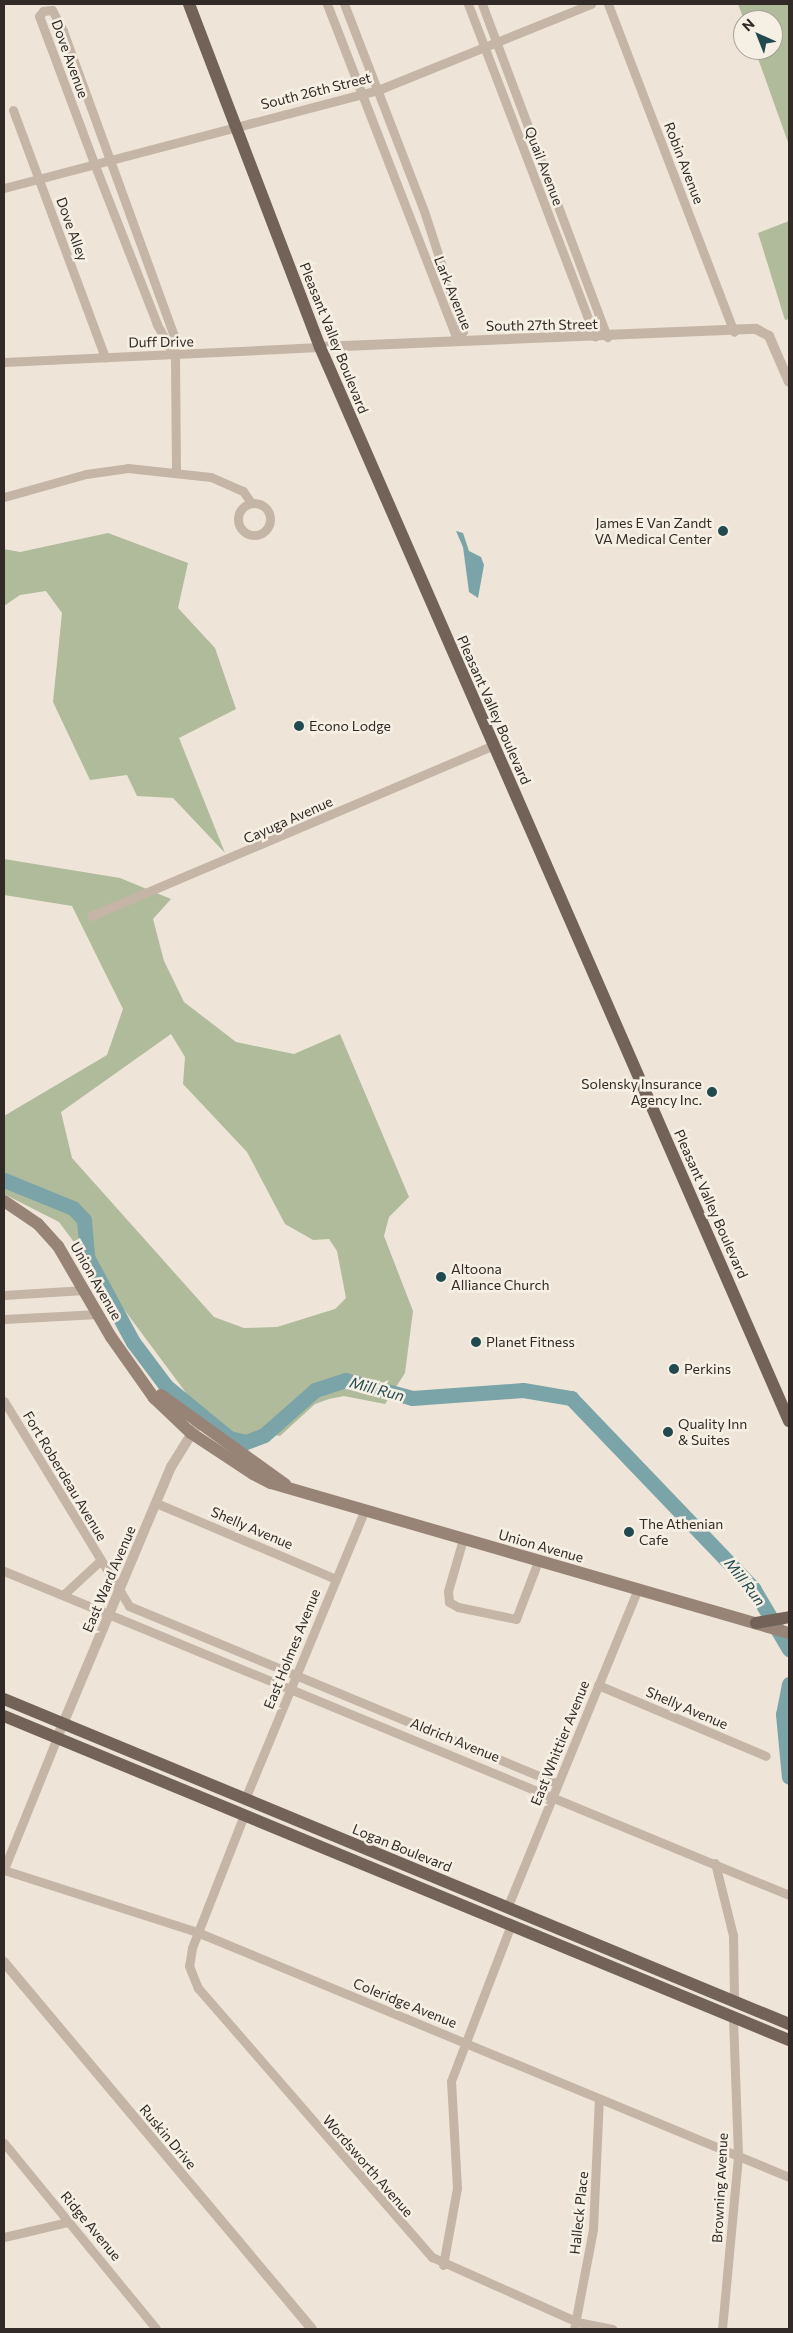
<!DOCTYPE html>
<html>
<head>
<meta charset="utf-8">
<style>
	body { margin:0 }
	#map { position:relative; width:793px; height:2333px; overflow:hidden; background:#eee5d8; font-family:Commissioner,sans-serif }
	div>[style] { position:absolute }
	.green>* { inset:0; background:#afbb9a }
	.water>* { inset:0; background:#7aa4a8 }
	.river>* { height:15px; margin:-7.5px; padding:0 7.5px; transform-origin:7.5px; border-radius:7.5px; background:#7aa4a8 }
	.minor>* { height:9px; margin:-4.5px; padding:0 4.5px; transform-origin:4.5px; border-radius:4.5px; background:#c5b5a6 }
	.minor>.ring { margin:-4.5px; padding:0; box-sizing:content-box; background:none; border:9px solid #c5b5a6; border-radius:50% }
	.tertiary>* { height:10px; margin:-5px; padding:0 5px; transform-origin:5px; border-radius:5px; background:#c5b5a6 }
	.secondary>* { height:12px; margin:-6px; padding:0 6px; transform-origin:6px; border-radius:6px; background:#988477 }
	.primary>* { height:12px; margin:-6px; padding:0 6px; transform-origin:6px; border-radius:6px; background:#726258 }
	.dots>* { width:14px; height:14px; translate:-50% -50%; box-sizing:border-box; border:2px solid #f6efe4; border-radius:50% }
	span { translate:-50% -50%; white-space:nowrap; text-align:center; line-height:1.15; -webkit-text-stroke:5px #f6efe4; paint-order:stroke }
	.street-label { font-size:14px; color:#312a26 }
	.poi-label { font-size:14px; color:#312a26 }
	.right { translate:-100% -50%; text-align:right }
	.left { translate:0 -50%; text-align:left }
	.water-label { font-size:15px; color:#204a4f; font-style:italic }
	.frame { position:absolute; inset:0; border:5px solid #312a26; pointer-events:none }
	.north { position:absolute; left:733px; top:10px; width:50px; height:50px; box-sizing:border-box; background:#f6efe4; border:1px solid #a7a098; border-radius:50%; rotate:316deg; font-size:14px; font-weight:700; line-height:20px; text-align:center; color:#312a26 }
	.north::after { content:''; display:block; margin:auto; width:18px; height:22px; background:#204a4f; clip-path:polygon(50% 0,100% 100%,50% 72%,0 100%) }
</style>
</head>
<body>
<div id="map">
	<div class="green">
		<div style="clip-path:polygon(738px 4px,789px 4px,789px 145px,755px 50px,773px 50px,773px 20px,744px 20px)"></div>
		<div style="clip-path:polygon(789px 221px,789px 319px,785px 320px,758px 233px)"></div>
		<div style="clip-path:polygon(108px 533px,188px 563px,178px 608px,215px 648px,236px 709px,179px 738px,225px 853px,173px 798px,137px 796px,127px 775px,90px 780px,53px 702px,62px 613px,46px 591px,20px 595px,4px 606px,4px 549px,20px 552px)"></div>
		<div style="clip-path:polygon(evenodd,4px 859px,120px 878px,171px 899px,153px 919px,164px 961px,184px 1002px,236px 1042px,294px 1054px,340px 1034px,409px 1197px,389px 1217px,384px 1236px,413px 1311px,405px 1373px,385px 1404px,344px 1396px,329px 1399px,315px 1404px,280px 1436px,258px 1432px,239px 1437px,207px 1421px,59px 1222px,4px 1194px,4px 1116px,107px 1055px,123px 1009px,72px 906px,4px 895px,4px 859px,171px 1034px,185px 1057px,183px 1084px,247px 1152px,285px 1224px,313px 1240px,329px 1239px,337px 1251px,346px 1298px,335px 1309px,277px 1327px,244px 1328px,214px 1317px,72px 1158px,61px 1112px,171px 1034px)"></div>
	</div>
	<div class="water">
		<div style="clip-path:polygon(456px 531px,463px 533px,469px 551px,481px 557px,484px 565px,478px 598px,469px 592px,463px 547px)"></div>
	</div>
	<div class="river">
		<div style="left:4px;top:1180px;width:74px;rotate:22.1deg"></div>
		<div style="left:73px;top:1208px;width:16px;rotate:47deg"></div>
		<div style="left:84px;top:1220px;width:37px;rotate:85deg"></div>
		<div style="left:87px;top:1257px;width:97px;rotate:61.6deg"></div>
		<div style="left:133px;top:1342px;width:55px;rotate:53.1deg"></div>
		<div style="left:166px;top:1386px;width:82px;rotate:39.5deg"></div>
		<div style="left:229px;top:1438px;width:17px;rotate:13deg"></div>
		<div style="left:246px;top:1442px;width:19px;rotate:-21deg"></div>
		<div style="left:264px;top:1435px;width:68px;rotate:-41.4deg"></div>
		<div style="left:315px;top:1390px;width:32px;rotate:-18deg"></div>
		<div style="left:345px;top:1380px;width:69px;rotate:15deg"></div>
		<div style="left:412px;top:1398px;width:111px;rotate:-4.1deg"></div>
		<div style="left:523px;top:1390px;width:49px;rotate:9.5deg"></div>
		<div style="left:571px;top:1398px;width:263px;rotate:46.2deg"></div>
		<div style="left:753px;top:1588px;width:71px;rotate:59.5deg"></div>
		<div style="left:789px;top:1684px;width:31px;rotate:101deg"></div>
		<div style="left:783px;top:1714px;width:63px;rotate:84.6deg"></div>
	</div>
	<div class="minor">
		<div style="left:327px;top:4px;width:360px;rotate:68.8deg"></div>
		<div style="left:457px;top:340px;width:11px;rotate:-56deg"></div>
		<div style="left:463px;top:331px;width:126px;rotate:-108deg"></div>
		<div style="left:424px;top:211px;width:222px;rotate:-111.1deg"></div>
		<div style="left:468px;top:4px;width:356px;rotate:69.1deg"></div>
		<div style="left:482px;top:4px;width:356px;rotate:69.4deg"></div>
		<div style="left:608px;top:4px;width:351px;rotate:69deg"></div>
		<div style="left:13px;top:110px;width:264px;rotate:69.6deg"></div>
		<div style="left:4px;top:188px;width:387px;rotate:-14.7deg"></div>
		<div style="left:378px;top:90px;width:230px;rotate:-22deg"></div>
		<div style="left:175px;top:357px;width:38px;rotate:-119deg"></div>
		<div style="left:157px;top:324px;width:173px;rotate:-111.4deg"></div>
		<div style="left:94px;top:163px;width:157px;rotate:-110.5deg"></div>
		<div style="left:39px;top:16px;width:6px;rotate:-51deg"></div>
		<div style="left:43px;top:11px;width:9px;rotate:-6deg"></div>
		<div style="left:52px;top:10px;width:24px;rotate:62deg"></div>
		<div style="left:63px;top:31px;width:325px;rotate:70deg"></div>
		<div style="left:174px;top:336px;width:21px;rotate:87deg"></div>
		<div style="left:175px;top:357px;width:114px;rotate:89.5deg"></div>
		<div style="left:4px;top:362px;width:316px;rotate:-2.7deg"></div>
		<div style="left:4px;top:497px;width:85px;rotate:-15.7deg"></div>
		<div style="left:86px;top:474px;width:42px;rotate:-8.1deg"></div>
		<div style="left:128px;top:468px;width:83px;rotate:6.2deg"></div>
		<div style="left:211px;top:477px;width:35px;rotate:24deg"></div>
		<div style="left:243px;top:491px;width:14px;rotate:56deg"></div>
		<div class="ring" style="left:238px;top:503px;width:23px;height:23px"></div>
		<div style="left:91px;top:916px;width:437px;rotate:-23deg"></div>
		<div style="left:4px;top:1295px;width:80px;rotate:-3.6deg"></div>
		<div style="left:4px;top:1319px;width:94px;rotate:-3deg"></div>
		<div style="left:4px;top:1401px;width:240px;rotate:58.6deg"></div>
		<div style="left:129px;top:1606px;width:464px;rotate:22.5deg"></div>
		<div style="left:156px;top:1503px;width:195px;rotate:22.9deg"></div>
		<div style="left:463px;top:1539px;width:54px;rotate:106.1deg"></div>
		<div style="left:448px;top:1591px;width:11px;rotate:85deg"></div>
		<div style="left:449px;top:1602px;width:10px;rotate:29deg"></div>
		<div style="left:458px;top:1607px;width:59px;rotate:11.7deg"></div>
		<div style="left:516px;top:1619px;width:62px;rotate:-69.2deg"></div>
		<div style="left:4px;top:1571px;width:849px;rotate:22.43deg"></div>
		<div style="left:63px;top:1595px;width:50px;rotate:-42.6deg"></div>
		<div style="left:598px;top:1685px;width:182px;rotate:22.9deg"></div>
		<div style="left:245px;top:1799px;width:313px;rotate:-67.5deg"></div>
		<div style="left:244px;top:1815px;width:143px;rotate:111.4deg"></div>
		<div style="left:192px;top:1948px;width:18px;rotate:99deg"></div>
		<div style="left:189px;top:1966px;width:24px;rotate:68deg"></div>
		<div style="left:198px;top:1988px;width:357px;rotate:49deg"></div>
		<div style="left:432px;top:2257px;width:159px;rotate:24.1deg"></div>
		<div style="left:577px;top:2322px;width:36px;rotate:11deg"></div>
		<div style="left:715px;top:1863px;width:74px;rotate:76deg"></div>
		<div style="left:733px;top:1935px;width:67px;rotate:89.1deg"></div>
		<div style="left:4px;top:1869px;width:141px;rotate:-68deg"></div>
		<div style="left:4px;top:1870px;width:203px;rotate:17.8deg"></div>
		<div style="left:197px;top:1932px;width:641px;rotate:22.48deg"></div>
		<div style="left:507px;top:1908px;width:346px;rotate:-67.7deg"></div>
		<div style="left:4px;top:2143px;width:240px;rotate:50.7deg"></div>
		<div style="left:4px;top:2237px;width:66px;rotate:-13.2deg"></div>
		<div style="left:443px;top:2265px;width:78px;rotate:-79.7deg"></div>
		<div style="left:457px;top:2188px;width:107px;rotate:-93.2deg"></div>
		<div style="left:451px;top:2081px;width:167px;rotate:-69deg"></div>
		<div style="left:574px;top:2329px;width:102px;rotate:-79.2deg"></div>
		<div style="left:593px;top:2229px;width:131px;rotate:-87.4deg"></div>
		<div style="left:722px;top:2329px;width:175px;rotate:-84.7deg"></div>
		<div style="left:738px;top:2155px;width:138px;rotate:-92.1deg"></div>
	</div>
	<div class="tertiary">
		<div style="left:320px;top:347px;width:436px;rotate:-2.4deg"></div>
		<div style="left:756px;top:329px;width:15px;rotate:28deg"></div>
		<div style="left:769px;top:336px;width:50px;rotate:66.5deg"></div>
		<div style="left:57px;top:1738px;width:294px;rotate:-67.2deg"></div>
		<div style="left:171px;top:1467px;width:49px;rotate:-58.2deg"></div>
		<div style="left:4px;top:1962px;width:479px;rotate:50deg"></div>
	</div>
	<div class="secondary">
		<div style="left:4px;top:1201px;width:41px;rotate:34.1deg"></div>
		<div style="left:38px;top:1224px;width:30px;rotate:48deg"></div>
		<div style="left:58px;top:1246px;width:105px;rotate:59.8deg"></div>
		<div style="left:111px;top:1337px;width:75px;rotate:54.8deg"></div>
		<div style="left:154px;top:1398px;width:51px;rotate:43.4deg"></div>
		<div style="left:191px;top:1433px;width:74px;rotate:33.5deg"></div>
		<div style="left:253px;top:1474px;width:20px;rotate:27deg"></div>
		<div style="left:271px;top:1483px;width:539px;rotate:16.15deg"></div>
		<div style="left:161px;top:1395px;width:153px;rotate:35.7deg"></div>
	</div>
	<div class="primary">
		<div style="left:189px;top:4px;width:367px;rotate:69.1deg"></div>
		<div style="left:320px;top:347px;width:1172px;rotate:66.41deg"></div>
		<div style="left:756px;top:1623px;width:34px;rotate:-10deg"></div>
		<div style="left:4px;top:1699px;width:850px;rotate:22.49deg"></div>
		<div style="left:4px;top:1716px;width:849px;rotate:22.43deg"></div>
	</div>
	<div class="dots">
		<div style="left:723px;top:531px;background:#204a4f"></div>
		<div style="left:299px;top:726px;background:#204a4f"></div>
		<div style="left:712px;top:1092px;background:#204a4f"></div>
		<div style="left:441px;top:1277px;background:#204a4f"></div>
		<div style="left:476px;top:1342px;background:#204a4f"></div>
		<div style="left:674px;top:1369px;background:#204a4f"></div>
		<div style="left:668px;top:1432px;background:#204a4f"></div>
		<div style="left:629px;top:1532px;background:#204a4f"></div>
	</div>
	<div class="street-label">
		<span style="left:70px;top:59px;rotate:70deg">Dove Avenue</span>
		<span style="left:316px;top:91px;rotate:-14deg">South 26th Street</span>
		<span style="left:684px;top:163px;rotate:69deg">Robin Avenue</span>
		<span style="left:544px;top:166px;rotate:69deg">Quail Avenue</span>
		<span style="left:72px;top:229px;rotate:70deg">Dove Alley</span>
		<span style="left:453px;top:293px;rotate:68deg">Lark Avenue</span>
		<span style="left:542px;top:325px;rotate:-1deg">South 27th Street</span>
		<span style="left:334px;top:338px;rotate:68deg">Pleasant Valley Boulevard</span>
		<span style="left:161px;top:342px;rotate:-1deg">Duff Drive</span>
		<span style="left:494px;top:710px;rotate:66deg">Pleasant Valley Boulevard</span>
		<span style="left:288px;top:820px;rotate:-24deg">Cayuga Avenue</span>
		<span style="left:711px;top:1204px;rotate:66deg">Pleasant Valley Boulevard</span>
		<span style="left:96px;top:1281px;rotate:60deg">Union Avenue</span>
		<span style="left:65px;top:1476px;rotate:59deg">Fort Roberdeau Avenue</span>
		<span style="left:252px;top:1528px;rotate:23deg">Shelly Avenue</span>
		<span style="left:541px;top:1546px;rotate:16deg">Union Avenue</span>
		<span style="left:109px;top:1579px;rotate:-67deg">East Ward Avenue</span>
		<span style="left:292px;top:1649px;rotate:-68deg">East Holmes Avenue</span>
		<span style="left:687px;top:1708px;rotate:23deg">Shelly Avenue</span>
		<span style="left:455px;top:1740px;rotate:22deg">Aldrich Avenue</span>
		<span style="left:560px;top:1743px;rotate:-68deg">East Whittier Avenue</span>
		<span style="left:402px;top:1848px;rotate:22deg">Logan Boulevard</span>
		<span style="left:405px;top:2003px;rotate:22deg">Coleridge Avenue</span>
		<span style="left:168px;top:2137px;rotate:50deg">Ruskin Drive</span>
		<span style="left:368px;top:2166px;rotate:49deg">Wordsworth Avenue</span>
		<span style="left:720px;top:2188px;rotate:-87deg">Browning Avenue</span>
		<span style="left:579px;top:2213px;rotate:-84deg">Halleck Place</span>
		<span style="left:91px;top:2226px;rotate:50deg">Ridge Avenue</span>
	</div>
	<div class="poi-label">
		<span class="right" style="left:712px;top:531px">James E Van Zandt<br>VA Medical Center</span>
		<span class="left" style="left:309px;top:726px">Econo Lodge</span>
		<span class="right" style="left:702px;top:1092px">Solensky Insurance<br>Agency Inc.</span>
		<span class="left" style="left:451px;top:1277px">Altoona<br>Alliance Church</span>
		<span class="left" style="left:486px;top:1342px">Planet Fitness</span>
		<span class="left" style="left:684px;top:1369px">Perkins</span>
		<span class="left" style="left:678px;top:1432px">Quality Inn<br>&amp; Suites</span>
		<span class="left" style="left:639px;top:1532px">The Athenian<br>Cafe</span>
	</div>
	<div class="water-label">
		<span style="left:377px;top:1389px;rotate:15deg">Mill Run</span>
		<span style="left:745px;top:1582px;rotate:52deg">Mill Run</span>
	</div>
	<div class="frame"></div>
	<div class="north">N</div>
</div>
</body>
</html>
